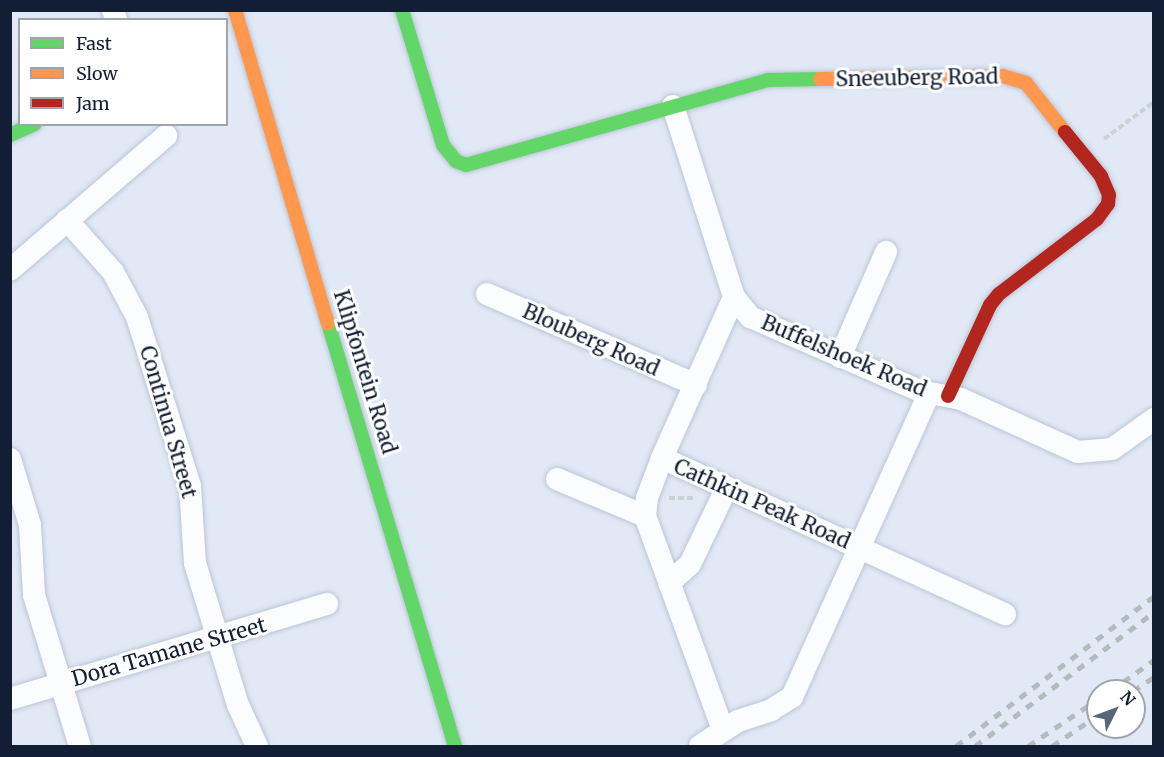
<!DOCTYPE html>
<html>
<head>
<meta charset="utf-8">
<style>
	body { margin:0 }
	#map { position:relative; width:1164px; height:757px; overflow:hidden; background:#e1e9f6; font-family:Merriweather,serif }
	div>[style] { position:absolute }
	.path>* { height:4px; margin-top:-2px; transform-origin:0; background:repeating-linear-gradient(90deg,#cdd0d4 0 6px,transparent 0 9px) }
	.roads { filter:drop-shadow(0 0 2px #bcc5d6) drop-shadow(0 0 2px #bcc5d6) }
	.street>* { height:22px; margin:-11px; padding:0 11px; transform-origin:11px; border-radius:11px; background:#fafcfe }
	.fast>* { height:14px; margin:-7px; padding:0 7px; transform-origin:7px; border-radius:7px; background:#63d668 }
	.slow>* { height:14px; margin:-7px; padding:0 7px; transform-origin:7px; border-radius:7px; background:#ff974d }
	.jam>* { height:14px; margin:-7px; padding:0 7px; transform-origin:7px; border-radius:7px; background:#b3261e }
	.rail>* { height:4.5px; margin-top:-2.25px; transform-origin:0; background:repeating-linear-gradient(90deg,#b6b9bd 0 8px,transparent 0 16px) }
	span { translate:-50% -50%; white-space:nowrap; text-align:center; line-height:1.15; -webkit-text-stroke:6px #fff; paint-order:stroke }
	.street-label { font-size:21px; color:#121e33 }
	.frame { position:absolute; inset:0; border:12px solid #121e33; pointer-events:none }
	.legend { position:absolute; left:18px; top:18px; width:210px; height:108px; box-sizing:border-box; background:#fff; border:2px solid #a0a5ad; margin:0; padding:8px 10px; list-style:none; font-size:18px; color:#121e33 }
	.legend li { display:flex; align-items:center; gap:12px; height:30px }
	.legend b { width:30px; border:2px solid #a0a5ad }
	.north { position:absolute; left:1086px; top:679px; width:60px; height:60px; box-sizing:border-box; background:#fff; border:2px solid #a0a5ad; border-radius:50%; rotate:48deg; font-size:16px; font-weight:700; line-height:24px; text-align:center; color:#121e33 }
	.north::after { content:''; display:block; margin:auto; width:21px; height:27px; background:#5a6577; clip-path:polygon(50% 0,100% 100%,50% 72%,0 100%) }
</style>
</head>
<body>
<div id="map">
	<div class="path">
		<div style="left:1104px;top:139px;width:62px;rotate:-36.5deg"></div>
		<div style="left:669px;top:498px;width:25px"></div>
	</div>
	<div class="roads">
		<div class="street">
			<div style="left:113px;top:10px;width:10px;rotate:73deg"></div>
			<div style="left:673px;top:106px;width:201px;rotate:72.3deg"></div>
			<div style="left:734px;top:297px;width:26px;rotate:51deg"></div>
			<div style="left:750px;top:317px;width:185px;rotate:23.5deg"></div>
			<div style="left:920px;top:391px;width:42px;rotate:11deg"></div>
			<div style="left:961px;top:399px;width:128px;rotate:24.4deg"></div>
			<div style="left:1078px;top:452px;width:34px;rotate:-5deg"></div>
			<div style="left:1112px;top:449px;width:52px;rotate:-35.5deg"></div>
			<div style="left:67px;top:220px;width:69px;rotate:48.5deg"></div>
			<div style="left:113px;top:272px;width:51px;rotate:61.9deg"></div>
			<div style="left:137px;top:317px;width:177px;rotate:72.6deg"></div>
			<div style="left:190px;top:486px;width:77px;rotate:86.3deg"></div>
			<div style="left:195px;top:563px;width:148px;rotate:73.2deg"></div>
			<div style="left:238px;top:705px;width:45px;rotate:65.1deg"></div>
			<div style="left:10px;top:270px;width:206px;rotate:-40.7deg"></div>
			<div style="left:487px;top:294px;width:228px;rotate:23.5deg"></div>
			<div style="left:840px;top:357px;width:115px;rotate:-66.3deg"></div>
			<div style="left:662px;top:458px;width:377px;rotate:24.5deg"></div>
			<div style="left:10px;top:459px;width:69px;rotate:73.1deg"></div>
			<div style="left:30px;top:525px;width:70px;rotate:86.7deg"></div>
			<div style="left:34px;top:595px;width:158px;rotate:73.1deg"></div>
			<div style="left:557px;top:479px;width:95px;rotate:22.8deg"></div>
			<div style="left:669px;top:583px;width:28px;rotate:-42deg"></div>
			<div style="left:690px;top:564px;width:85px;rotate:-64.3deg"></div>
			<div style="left:10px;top:699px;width:331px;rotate:-16.7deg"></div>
			<div style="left:723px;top:730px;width:228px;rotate:-110deg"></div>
			<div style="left:645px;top:516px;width:18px;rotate:-84deg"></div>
			<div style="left:647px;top:498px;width:43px;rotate:-69.4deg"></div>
			<div style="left:662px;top:458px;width:176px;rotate:-65.9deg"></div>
			<div style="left:700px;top:746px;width:45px;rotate:-33.3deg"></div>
			<div style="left:738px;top:721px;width:35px;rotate:-18deg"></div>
			<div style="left:771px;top:710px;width:25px;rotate:-32deg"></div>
			<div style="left:792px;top:697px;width:333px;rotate:-65.7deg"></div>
		</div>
		<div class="fast">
			<div style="left:402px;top:10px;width:141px;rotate:73.1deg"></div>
			<div style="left:443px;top:145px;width:21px;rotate:51deg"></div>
			<div style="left:456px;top:161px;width:11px;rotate:22deg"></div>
			<div style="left:466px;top:165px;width:314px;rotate:-15.7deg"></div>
			<div style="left:768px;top:80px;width:52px;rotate:-1.1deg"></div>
			<div style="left:10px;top:135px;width:27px;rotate:-24deg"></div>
			<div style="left:328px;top:323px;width:442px;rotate:73.3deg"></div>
		</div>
		<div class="slow">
			<div style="left:235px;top:10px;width:327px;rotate:73.5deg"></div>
			<div style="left:820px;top:79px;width:183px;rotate:-0.9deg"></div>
			<div style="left:1003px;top:76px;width:24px;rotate:17deg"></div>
			<div style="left:1026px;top:83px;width:63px;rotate:51.5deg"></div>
		</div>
		<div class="jam">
			<div style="left:948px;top:396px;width:100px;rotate:-65.2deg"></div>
			<div style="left:990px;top:305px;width:14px;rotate:-51deg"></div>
			<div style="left:999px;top:294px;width:123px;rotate:-37.4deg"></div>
			<div style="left:1097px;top:219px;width:19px;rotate:-54deg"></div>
			<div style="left:1108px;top:204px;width:9px;rotate:-84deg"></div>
			<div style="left:1109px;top:195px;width:21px;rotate:-113deg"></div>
			<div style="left:1101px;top:176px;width:57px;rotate:-129.3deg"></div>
		</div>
	</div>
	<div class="rail">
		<div style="left:1110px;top:691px;width:54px;rotate:-35.2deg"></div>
		<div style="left:1133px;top:691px;width:25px;rotate:-34deg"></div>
		<div style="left:956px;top:746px;width:248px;rotate:-37.1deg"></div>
		<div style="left:975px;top:746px;width:224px;rotate:-36.8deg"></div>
		<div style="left:1028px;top:746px;width:84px;rotate:-33.9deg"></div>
		<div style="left:1052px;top:746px;width:55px;rotate:-34deg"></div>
	</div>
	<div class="street-label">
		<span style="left:917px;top:78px;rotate:-1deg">Sneeuberg Road</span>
		<span style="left:591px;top:340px;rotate:24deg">Blouberg Road</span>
		<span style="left:844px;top:356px;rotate:23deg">Buffelshoek Road</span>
		<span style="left:365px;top:372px;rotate:73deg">Klipfontein Road</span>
		<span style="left:168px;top:422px;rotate:74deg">Continua Street</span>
		<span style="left:762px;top:504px;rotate:24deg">Cathkin Peak Road</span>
		<span style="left:169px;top:652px;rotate:-16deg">Dora Tamane Street</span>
	</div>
	<div class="frame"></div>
	<ul class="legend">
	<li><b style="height:8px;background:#63d668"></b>Fast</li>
	<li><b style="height:8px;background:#ff974d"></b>Slow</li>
	<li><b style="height:8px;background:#b3261e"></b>Jam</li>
	</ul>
	<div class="north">N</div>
</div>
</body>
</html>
